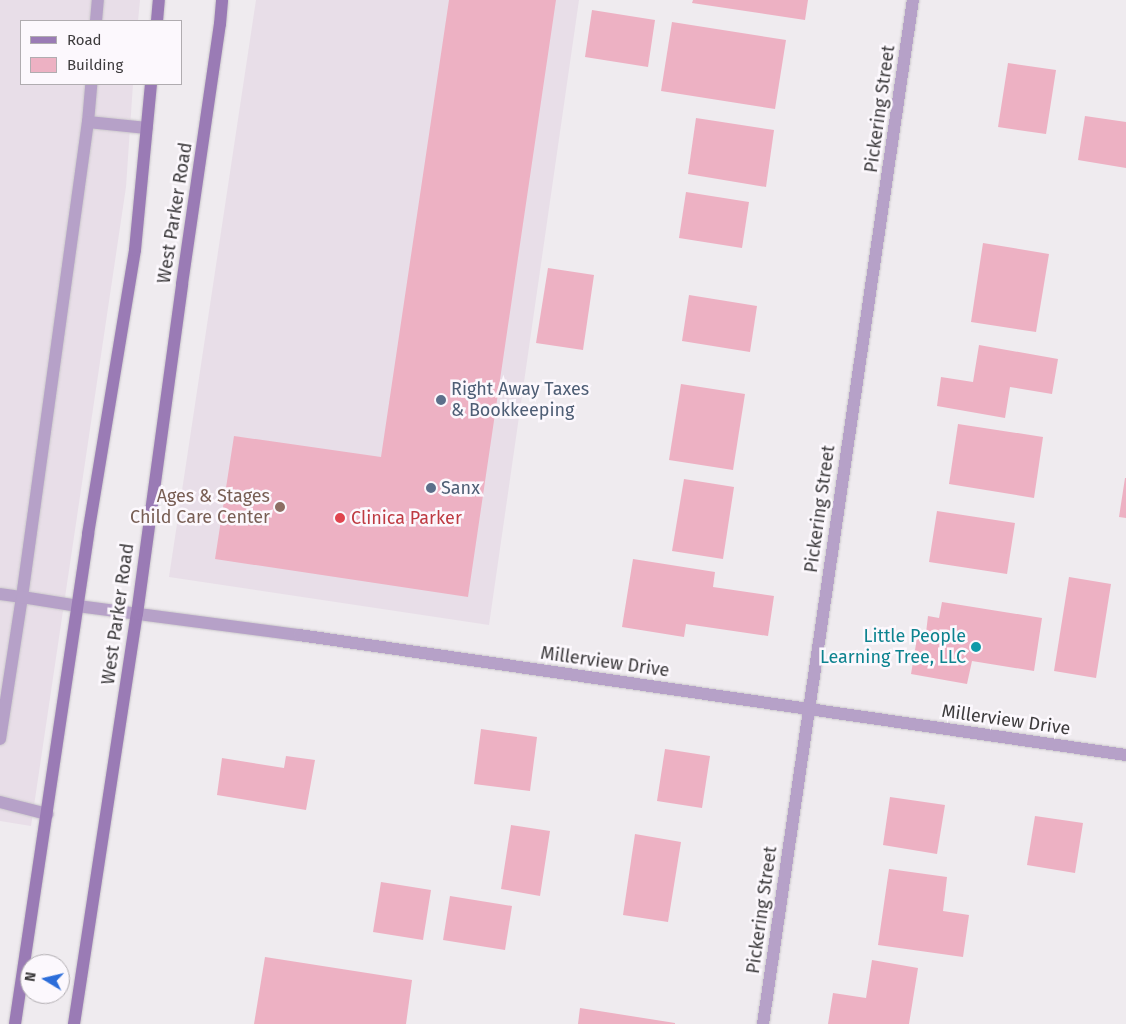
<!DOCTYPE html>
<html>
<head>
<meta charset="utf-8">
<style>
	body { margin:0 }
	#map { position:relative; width:1126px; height:1024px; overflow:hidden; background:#efebef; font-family:"Fira Sans",sans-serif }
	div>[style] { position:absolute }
	.built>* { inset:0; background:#e8dee8 }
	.building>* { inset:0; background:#edb1c3 }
	.roads { filter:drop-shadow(0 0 1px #cbc8cb) drop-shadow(0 0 1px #cbc8cb) }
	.service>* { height:12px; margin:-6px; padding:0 6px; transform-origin:6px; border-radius:6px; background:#b6a1c8 }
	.minor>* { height:12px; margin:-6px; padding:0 6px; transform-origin:6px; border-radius:6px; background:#b6a1c8 }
	.secondary>* { height:12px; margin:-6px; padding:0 6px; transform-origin:6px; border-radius:6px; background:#9a7bb5 }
	.dots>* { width:14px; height:14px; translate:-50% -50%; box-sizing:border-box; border:2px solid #fcf8fd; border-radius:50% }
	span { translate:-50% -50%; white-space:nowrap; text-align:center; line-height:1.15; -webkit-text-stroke:5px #fcf8fd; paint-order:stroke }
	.street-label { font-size:18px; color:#3d3b3d }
	.service-label { font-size:18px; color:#4e5e75 }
	.left { translate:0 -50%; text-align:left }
	.education-label { font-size:18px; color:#785e54 }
	.right { translate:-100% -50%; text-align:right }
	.health-label { font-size:18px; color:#be3a42 }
	.culture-label { font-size:18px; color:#0d838f }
	.legend { position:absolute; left:20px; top:20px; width:162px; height:65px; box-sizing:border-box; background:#fcf8fd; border:1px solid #b0acb0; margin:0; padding:6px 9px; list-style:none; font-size:15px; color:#3d3b3d }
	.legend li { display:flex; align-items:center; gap:10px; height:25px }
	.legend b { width:25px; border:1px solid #b0acb0 }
	.north { position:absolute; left:20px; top:954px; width:50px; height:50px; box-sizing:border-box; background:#fcf8fd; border:1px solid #b0acb0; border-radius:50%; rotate:279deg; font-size:14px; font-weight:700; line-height:20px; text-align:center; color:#3d3b3d }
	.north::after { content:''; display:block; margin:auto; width:18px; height:22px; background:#2b6dda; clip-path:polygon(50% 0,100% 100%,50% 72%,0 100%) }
</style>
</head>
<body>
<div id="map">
	<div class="built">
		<div style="clip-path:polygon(0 0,140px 0,138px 21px,21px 21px,21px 84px,133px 84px,126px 187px,31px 826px,0 821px)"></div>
		<div style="clip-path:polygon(256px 0,579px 0,489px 625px,169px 577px)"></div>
	</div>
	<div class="building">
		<div style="clip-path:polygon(449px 0,556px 0,468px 597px,215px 559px,234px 436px,381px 457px)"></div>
		<div style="clip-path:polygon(693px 0,808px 0,805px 20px,692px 3px)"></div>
		<div style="clip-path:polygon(592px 10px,655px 20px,648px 67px,585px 57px)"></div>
		<div style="clip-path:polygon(672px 22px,786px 40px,775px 109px,661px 91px)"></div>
		<div style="clip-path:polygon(1008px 63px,1056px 70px,1046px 134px,998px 127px)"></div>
		<div style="clip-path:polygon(1085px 116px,1126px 122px,1126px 168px,1078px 160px)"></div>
		<div style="clip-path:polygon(696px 118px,774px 130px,766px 187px,688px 174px)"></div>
		<div style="clip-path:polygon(686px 192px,749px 202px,742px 248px,679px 238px)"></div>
		<div style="clip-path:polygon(983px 243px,1049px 254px,1036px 332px,971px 322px)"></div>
		<div style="clip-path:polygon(548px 268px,594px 275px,583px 350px,536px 343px)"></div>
		<div style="clip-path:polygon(689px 295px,757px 306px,750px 352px,682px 341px)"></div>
		<div style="clip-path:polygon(979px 345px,1058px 359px,1052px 394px,1010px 387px,1005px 418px,937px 406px,941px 377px,973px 382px)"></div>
		<div style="clip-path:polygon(681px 384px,745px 394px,733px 470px,669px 460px)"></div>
		<div style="clip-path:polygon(958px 424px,1043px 437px,1034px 498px,949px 484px)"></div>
		<div style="clip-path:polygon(1125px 478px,1126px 478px,1126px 518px,1119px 517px)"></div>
		<div style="clip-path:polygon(684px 479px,734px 487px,723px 559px,672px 551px)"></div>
		<div style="clip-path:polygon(937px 511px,1015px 523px,1007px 574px,929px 562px)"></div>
		<div style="clip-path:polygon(633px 559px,715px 572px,713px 587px,774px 596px,768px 636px,686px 624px,684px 637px,622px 627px)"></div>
		<div style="clip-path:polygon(1069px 577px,1111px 584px,1096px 678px,1054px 671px)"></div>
		<div style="clip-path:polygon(942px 602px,1042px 618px,1034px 671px,972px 661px,967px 684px,911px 674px,918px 632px,926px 633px,928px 616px,939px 618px)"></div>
		<div style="clip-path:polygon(481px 729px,537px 737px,530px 791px,474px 784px)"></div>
		<div style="clip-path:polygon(665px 749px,710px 756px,702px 808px,657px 801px)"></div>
		<div style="clip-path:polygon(286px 756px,315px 760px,306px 810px,217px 795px,222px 758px,284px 768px)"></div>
		<div style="clip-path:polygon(890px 797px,945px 805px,937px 854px,883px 845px)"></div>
		<div style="clip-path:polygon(1035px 816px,1083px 823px,1075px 873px,1027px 865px)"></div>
		<div style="clip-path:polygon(511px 825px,550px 831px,540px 896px,501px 889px)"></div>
		<div style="clip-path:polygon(635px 834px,681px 842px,668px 922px,623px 915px)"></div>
		<div style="clip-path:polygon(889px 869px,947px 877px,943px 911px,969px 915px,963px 957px,878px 945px)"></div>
		<div style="clip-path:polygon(381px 882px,431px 890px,423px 940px,373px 932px)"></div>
		<div style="clip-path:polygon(450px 896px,512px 906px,505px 950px,443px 940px)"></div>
		<div style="clip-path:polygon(265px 957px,412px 980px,406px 1024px,254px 1024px)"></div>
		<div style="clip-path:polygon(872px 960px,918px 968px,909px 1024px,828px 1024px,833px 993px,866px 998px)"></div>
		<div style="clip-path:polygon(580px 1008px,675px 1023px,675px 1024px,578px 1024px)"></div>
	</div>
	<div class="roads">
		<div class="service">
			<div style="left:96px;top:21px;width:21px;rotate:-85deg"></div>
			<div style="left:88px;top:122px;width:38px;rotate:-85deg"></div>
			<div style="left:0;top:594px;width:22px;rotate:8deg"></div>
			<div style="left:22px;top:597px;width:480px;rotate:-82.1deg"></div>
			<div style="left:88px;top:122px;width:59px;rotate:5.8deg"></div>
			<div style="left:0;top:739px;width:144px;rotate:-81.2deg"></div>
			<div style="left:22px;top:597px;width:57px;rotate:9.1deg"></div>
			<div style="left:0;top:802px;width:49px;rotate:14.3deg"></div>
		</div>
		<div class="minor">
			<div style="left:78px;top:606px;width:223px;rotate:7.5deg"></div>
			<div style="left:299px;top:635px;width:836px;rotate:8.26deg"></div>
			<div style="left:763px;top:1024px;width:1035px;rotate:-81.67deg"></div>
		</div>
		<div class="secondary">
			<div style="left:157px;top:21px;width:21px;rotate:-85deg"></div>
			<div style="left:15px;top:1024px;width:495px;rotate:-81.5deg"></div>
			<div style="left:88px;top:534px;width:288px;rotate:-80.6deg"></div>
			<div style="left:135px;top:250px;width:167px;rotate:-84.5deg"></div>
			<div style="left:74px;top:1024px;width:415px;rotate:-81.3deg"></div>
			<div style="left:137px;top:614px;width:333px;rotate:-82.2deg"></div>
			<div style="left:182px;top:284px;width:263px;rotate:-81.7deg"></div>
			<div style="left:220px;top:24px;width:24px;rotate:-85deg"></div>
		</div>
	</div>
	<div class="dots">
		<div style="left:441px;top:400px;background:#5c6f8a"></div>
		<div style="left:431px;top:488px;background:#5c6f8a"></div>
		<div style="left:280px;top:507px;background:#8d6e63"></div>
		<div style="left:340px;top:518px;background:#e0444e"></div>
		<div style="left:976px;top:647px;background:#0f9aa8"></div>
	</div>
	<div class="street-label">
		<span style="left:880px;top:109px;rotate:-82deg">Pickering Street</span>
		<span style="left:175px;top:213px;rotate:-81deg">West Parker Road</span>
		<span style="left:820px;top:509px;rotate:-82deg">Pickering Street</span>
		<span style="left:118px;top:614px;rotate:-82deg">West Parker Road</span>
		<span style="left:605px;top:662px;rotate:8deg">Millerview Drive</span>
		<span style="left:1006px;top:720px;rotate:8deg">Millerview Drive</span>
		<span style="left:762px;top:910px;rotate:-82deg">Pickering Street</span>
	</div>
	<div class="service-label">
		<span class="left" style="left:451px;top:400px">Right Away Taxes<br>&amp; Bookkeeping</span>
		<span class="left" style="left:441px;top:488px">Sanx</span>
	</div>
	<div class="education-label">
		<span class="right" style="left:270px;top:507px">Ages &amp; Stages<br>Child Care Center</span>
	</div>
	<div class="health-label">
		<span class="left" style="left:351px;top:518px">Clinica Parker</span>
	</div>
	<div class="culture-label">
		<span class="right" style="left:966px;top:647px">Little People<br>Learning Tree, LLC</span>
	</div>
	<ul class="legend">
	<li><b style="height:6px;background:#9a7bb5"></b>Road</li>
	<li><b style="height:14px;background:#edb1c3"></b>Building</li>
	</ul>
	<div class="north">N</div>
</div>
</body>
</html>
